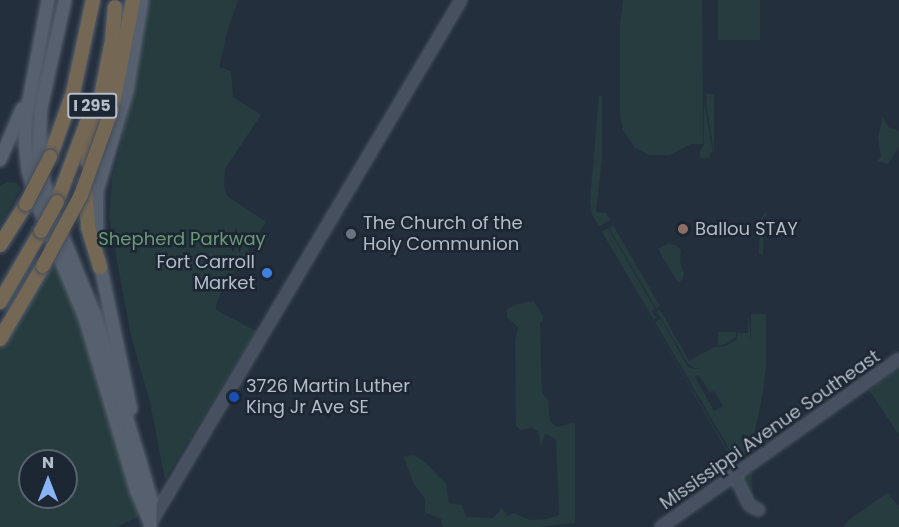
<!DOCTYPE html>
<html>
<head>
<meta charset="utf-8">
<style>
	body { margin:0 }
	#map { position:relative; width:899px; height:527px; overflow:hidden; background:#242f3e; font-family:Poppins,sans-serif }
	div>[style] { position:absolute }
	.green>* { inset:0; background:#263c3f }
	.roads { filter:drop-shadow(0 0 2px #565f6c) drop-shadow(0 0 2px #565f6c) }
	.secondary>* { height:10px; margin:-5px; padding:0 5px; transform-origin:5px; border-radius:5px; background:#465061 }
	.primary>* { height:12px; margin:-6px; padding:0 6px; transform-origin:6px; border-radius:6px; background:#56606e }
	.highway>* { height:14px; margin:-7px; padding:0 7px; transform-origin:7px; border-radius:7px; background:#746855 }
	.bridges { filter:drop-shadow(0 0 2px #434c59) drop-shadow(0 0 2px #434c59) }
	.highway-bridge>* { height:14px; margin:-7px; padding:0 7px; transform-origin:7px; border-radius:7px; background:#746855 }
	.dots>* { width:16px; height:16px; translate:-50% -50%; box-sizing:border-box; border:3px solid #1d2633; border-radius:50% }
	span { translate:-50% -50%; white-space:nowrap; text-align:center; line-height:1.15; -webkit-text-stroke:5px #1d2633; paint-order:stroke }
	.shield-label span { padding:2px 4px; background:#1d2633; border:2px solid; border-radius:4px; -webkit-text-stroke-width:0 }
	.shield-label { font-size:16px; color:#b4bcc9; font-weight:700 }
	.poi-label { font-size:18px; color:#b4bcc9 }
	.left { translate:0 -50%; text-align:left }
	.right { translate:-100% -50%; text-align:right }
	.park-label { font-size:18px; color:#6b9a76 }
	.street-label { font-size:18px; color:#b4bcc9 }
	.north { position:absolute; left:18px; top:449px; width:60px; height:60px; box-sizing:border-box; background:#1d2633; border:2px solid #59626f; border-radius:50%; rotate:0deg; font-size:16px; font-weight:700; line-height:24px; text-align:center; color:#b4bcc9 }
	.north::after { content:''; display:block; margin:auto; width:21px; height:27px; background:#8ab4f8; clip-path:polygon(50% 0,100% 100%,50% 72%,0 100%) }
</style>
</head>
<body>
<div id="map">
	<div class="green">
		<div style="clip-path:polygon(149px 0,238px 0,228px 29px,219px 67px,231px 71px,233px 97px,261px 115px,225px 169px,224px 186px,227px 196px,266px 222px,222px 290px,216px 306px,216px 310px,256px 331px,165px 480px,150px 402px,131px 336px,109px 217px,112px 177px,119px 154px)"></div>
		<div style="clip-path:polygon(623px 0,702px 0,703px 144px,691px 144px,670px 155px,650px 155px,635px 148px,623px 130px,620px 117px,620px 24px)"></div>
		<div style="clip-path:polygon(718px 0,760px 0,760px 40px,718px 40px)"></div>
		<div style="clip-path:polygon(707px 94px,714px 94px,714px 153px,706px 103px)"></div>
		<div style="clip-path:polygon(599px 95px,602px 96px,602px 158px,596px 212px,606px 213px,610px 220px,599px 226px,592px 215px,590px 201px)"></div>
		<div style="clip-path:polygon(704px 102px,713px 153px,710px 153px,710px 158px,700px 158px,700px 151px,704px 145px)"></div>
		<div style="clip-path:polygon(883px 116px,888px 127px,899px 131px,899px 147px,888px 164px,878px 161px,881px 156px,878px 138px)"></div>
		<div style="clip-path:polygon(7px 182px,17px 183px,21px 189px,0 225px,0 186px)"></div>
		<div style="clip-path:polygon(766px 211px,766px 217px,763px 217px,763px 254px,759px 254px,760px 220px)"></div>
		<div style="clip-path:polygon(613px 225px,660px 306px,656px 308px,609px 228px)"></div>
		<div style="clip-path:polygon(608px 228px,655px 309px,652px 311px,656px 318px,654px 320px,602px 232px)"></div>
		<div style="clip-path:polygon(667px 244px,676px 245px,681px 250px,680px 263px,684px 273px,682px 280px,678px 283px,658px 249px)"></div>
		<div style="clip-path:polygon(evenodd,46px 251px,56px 259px,65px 288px,84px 323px,98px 387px,140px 516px,117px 527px,0 527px,0 326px,46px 251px,30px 461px,66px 461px,66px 497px,30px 497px,30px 461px)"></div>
		<div style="clip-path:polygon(623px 271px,734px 461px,733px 462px)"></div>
		<div style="clip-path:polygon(534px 301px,543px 316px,543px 322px,540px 322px,542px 393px,548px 400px,550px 421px,557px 427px,572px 423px,575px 424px,575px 523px,539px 527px,443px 527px,441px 519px,425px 512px,425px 499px,414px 484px,404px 457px,414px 455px,426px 463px,446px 484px,449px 503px,462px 505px,466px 517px,493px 518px,502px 508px,508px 516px,514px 513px,529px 520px,547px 519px,559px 515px,556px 439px,545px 434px,541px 447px,538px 431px,532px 428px,521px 430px,516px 426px,515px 342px,518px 327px,507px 317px,507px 309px,518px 304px)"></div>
		<div style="clip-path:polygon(evenodd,660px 310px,689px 361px,714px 347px,726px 346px,736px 340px,738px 333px,748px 333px,748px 313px,751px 341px,751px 314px,766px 314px,766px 367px,763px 393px,751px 449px,737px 462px,655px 322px,661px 319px,688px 367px,694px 369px,702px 368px,694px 368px,688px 364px,657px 311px,660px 310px,699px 375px,710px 393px,714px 391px,723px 406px,714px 411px,695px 377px,699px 375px)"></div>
		<div style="clip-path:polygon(718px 332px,736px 332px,736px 336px,726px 344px,718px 345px)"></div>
		<div style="clip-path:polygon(899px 369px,899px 435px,869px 390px)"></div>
		<div style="clip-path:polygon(751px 472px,752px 473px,753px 502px,740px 477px)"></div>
		<div style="clip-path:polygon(887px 493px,899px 506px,899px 527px,843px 527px,850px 519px)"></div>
	</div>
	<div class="roads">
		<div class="secondary">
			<div style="left:734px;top:474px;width:34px;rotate:64deg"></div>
			<div style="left:749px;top:505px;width:11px;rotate:27deg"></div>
			<div style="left:150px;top:524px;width:609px;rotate:-59.31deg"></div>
			<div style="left:661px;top:527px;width:291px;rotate:-35.2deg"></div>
		</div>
		<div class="primary">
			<div style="left:48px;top:0;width:117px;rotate:100.8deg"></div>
			<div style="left:26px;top:115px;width:28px;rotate:92deg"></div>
			<div style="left:25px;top:143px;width:28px;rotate:84deg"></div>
			<div style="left:28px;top:171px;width:39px;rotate:73deg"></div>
			<div style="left:39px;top:208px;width:119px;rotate:67.3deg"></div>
			<div style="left:85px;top:318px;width:182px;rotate:73.4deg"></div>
			<div style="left:137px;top:492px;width:34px;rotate:67deg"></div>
			<div style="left:65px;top:0;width:111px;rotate:102.5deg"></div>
			<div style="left:41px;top:108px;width:53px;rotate:92.2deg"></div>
			<div style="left:39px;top:161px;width:43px;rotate:76.6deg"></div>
			<div style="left:49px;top:203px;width:121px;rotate:67.7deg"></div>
			<div style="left:95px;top:315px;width:150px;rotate:72.9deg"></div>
			<div style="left:139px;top:458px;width:43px;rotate:73.7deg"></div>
			<div style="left:151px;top:499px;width:28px;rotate:92deg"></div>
			<div style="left:0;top:160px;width:56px;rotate:-66.7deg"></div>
			<div style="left:97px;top:242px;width:51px;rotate:-90deg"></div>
			<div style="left:97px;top:191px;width:104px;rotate:-73.3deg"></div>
			<div style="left:127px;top:91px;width:92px;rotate:-80.6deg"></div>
			<div style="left:99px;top:259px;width:153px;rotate:78deg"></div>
		</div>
		<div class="highway">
			<div style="left:112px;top:109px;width:111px;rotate:-79.1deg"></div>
			<div style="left:50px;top:157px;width:68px;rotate:-70.2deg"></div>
			<div style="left:73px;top:93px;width:95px;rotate:-77.9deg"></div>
			<div style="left:88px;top:162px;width:123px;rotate:-78.8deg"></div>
			<div style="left:112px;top:41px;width:34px;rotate:-85deg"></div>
			<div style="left:85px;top:184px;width:43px;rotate:86deg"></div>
			<div style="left:88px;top:227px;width:42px;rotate:73.3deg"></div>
			<div style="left:57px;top:202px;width:94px;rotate:-69.4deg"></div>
			<div style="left:0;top:245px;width:49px;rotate:-57.6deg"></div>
			<div style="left:0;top:302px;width:82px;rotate:-60deg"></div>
			<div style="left:0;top:339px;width:85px;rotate:-59.5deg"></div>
		</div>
	</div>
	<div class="bridges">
		<div class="highway-bridge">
			<div style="left:26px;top:204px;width:53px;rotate:-62.9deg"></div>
			<div style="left:41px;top:231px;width:33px;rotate:-61deg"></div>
			<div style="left:43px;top:266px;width:81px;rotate:-61.8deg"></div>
			<div style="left:81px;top:195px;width:91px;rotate:-70.2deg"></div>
		</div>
	</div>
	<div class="dots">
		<div style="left:683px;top:229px;background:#8d6e63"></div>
		<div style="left:351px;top:234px;background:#6b7280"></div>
		<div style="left:267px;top:273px;background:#3f7fe0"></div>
		<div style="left:234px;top:397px;background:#1a4fb4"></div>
	</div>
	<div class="shield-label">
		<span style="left:92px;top:106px">I 295</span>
	</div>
	<div class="poi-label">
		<span class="left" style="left:363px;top:234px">The Church of the<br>Holy Communion</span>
		<span class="left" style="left:695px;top:229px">Ballou STAY</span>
		<span class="right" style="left:255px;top:273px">Fort Carroll<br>Market</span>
		<span class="left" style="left:246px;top:397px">3726 Martin Luther<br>King Jr Ave SE</span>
	</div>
	<div class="park-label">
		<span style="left:182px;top:239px">Shepherd Parkway</span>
	</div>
	<div class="street-label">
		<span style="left:770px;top:430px;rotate:-35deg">Mississippi Avenue Southeast</span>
	</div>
	<div class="north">N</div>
</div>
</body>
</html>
